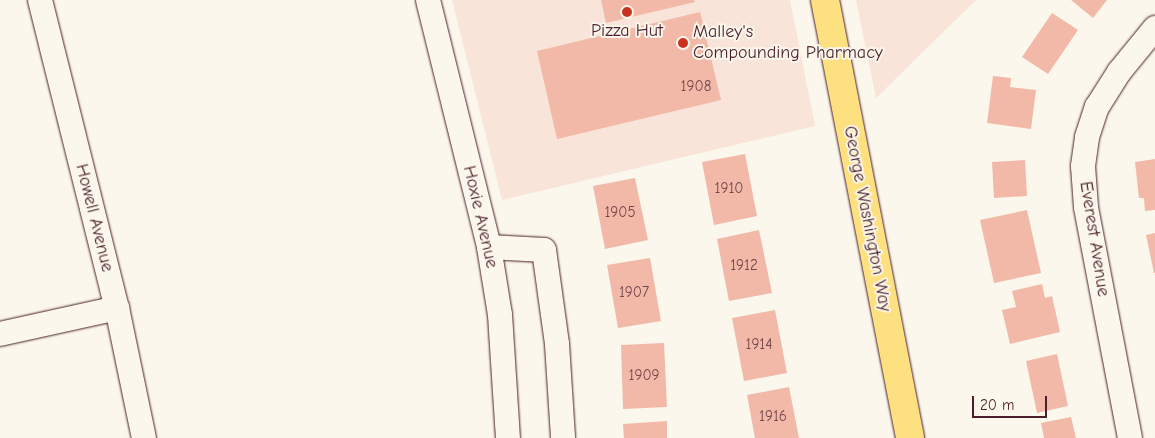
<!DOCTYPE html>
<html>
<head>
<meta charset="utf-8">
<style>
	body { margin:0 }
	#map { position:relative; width:1155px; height:438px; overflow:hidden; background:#fbf7ec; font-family:"Comic Neue",sans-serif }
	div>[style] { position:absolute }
	.built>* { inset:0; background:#f8e4d8 }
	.building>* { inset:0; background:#f2b9a8 }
	.roads { filter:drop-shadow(0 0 1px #4a1f2b) drop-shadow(0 0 1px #4a1f2b) }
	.minor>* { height:24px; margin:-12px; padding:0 12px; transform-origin:12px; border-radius:12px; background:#fbf7ec }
	.major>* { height:28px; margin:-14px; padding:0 14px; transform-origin:14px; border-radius:14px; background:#fde080 }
	.dots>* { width:14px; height:14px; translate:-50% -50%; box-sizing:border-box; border:2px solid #fbf7ec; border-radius:50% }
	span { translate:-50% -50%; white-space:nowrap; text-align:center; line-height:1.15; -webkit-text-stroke:4px #fbf7ec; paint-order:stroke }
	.number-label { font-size:15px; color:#74464a }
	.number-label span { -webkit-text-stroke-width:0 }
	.poi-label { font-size:18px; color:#4a1f2b }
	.left { translate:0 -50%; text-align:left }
	.street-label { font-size:18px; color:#4a1f2b }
	.scale { position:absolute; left:972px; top:396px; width:75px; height:22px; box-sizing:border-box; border:2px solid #4a1f2b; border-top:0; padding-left:6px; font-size:15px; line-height:18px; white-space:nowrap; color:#4a1f2b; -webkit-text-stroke:4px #fbf7ec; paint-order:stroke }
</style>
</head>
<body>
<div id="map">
	<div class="built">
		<div style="clip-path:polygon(452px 0,790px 0,815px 126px,502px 200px)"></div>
		<div style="clip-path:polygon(856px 0,976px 0,876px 98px)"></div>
	</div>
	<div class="building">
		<div style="clip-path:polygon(601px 0,694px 0,695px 2px,606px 23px)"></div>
		<div style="clip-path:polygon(1071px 0,1107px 0,1093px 18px)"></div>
		<div style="clip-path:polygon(700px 12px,721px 100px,557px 139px,537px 51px)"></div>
		<div style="clip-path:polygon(1052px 13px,1078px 30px,1048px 74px,1022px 57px)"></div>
		<div style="clip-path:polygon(993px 76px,1011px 78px,1010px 87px,1036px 90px,1031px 129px,987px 123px)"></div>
		<div style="clip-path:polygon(745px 154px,757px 216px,714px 225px,702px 162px)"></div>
		<div style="clip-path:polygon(1155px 159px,1155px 210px,1145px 211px,1144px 198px,1139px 198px,1135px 162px)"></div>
		<div style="clip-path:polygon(1025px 160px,1027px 196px,994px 198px,992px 162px)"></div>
		<div style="clip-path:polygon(635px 178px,648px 240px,605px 249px,593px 186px)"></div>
		<div style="clip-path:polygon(1027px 210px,1041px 273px,994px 283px,980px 220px)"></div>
		<div style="clip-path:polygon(759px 230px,772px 293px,729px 301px,717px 239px)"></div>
		<div style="clip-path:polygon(1155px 233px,1155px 273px,1154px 273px,1146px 235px)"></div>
		<div style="clip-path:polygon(650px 258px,661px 321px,618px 328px,607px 265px)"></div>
		<div style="clip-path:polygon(1042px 284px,1045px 298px,1052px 296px,1060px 332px,1010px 344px,1002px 310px,1016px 307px,1012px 291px)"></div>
		<div style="clip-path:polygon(775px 310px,787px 373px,744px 381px,732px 318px)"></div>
		<div style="clip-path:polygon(664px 343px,667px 407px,623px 409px,621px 345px)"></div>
		<div style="clip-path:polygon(1057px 354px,1068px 406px,1037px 413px,1026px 361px)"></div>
		<div style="clip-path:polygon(789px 387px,799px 438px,755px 438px,747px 395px)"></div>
		<div style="clip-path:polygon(1071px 417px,1076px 438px,1044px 438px,1041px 423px)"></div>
		<div style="clip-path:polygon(667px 421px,667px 438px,624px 438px,623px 424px)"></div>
	</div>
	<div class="roads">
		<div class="minor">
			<div style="left:40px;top:0;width:317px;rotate:76deg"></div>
			<div style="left:117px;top:308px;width:133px;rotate:78.3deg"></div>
			<div style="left:428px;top:0;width:254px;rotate:76.1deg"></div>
			<div style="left:489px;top:247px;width:69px;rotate:80.8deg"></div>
			<div style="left:500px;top:315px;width:123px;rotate:86.3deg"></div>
			<div style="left:489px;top:247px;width:55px;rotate:3.1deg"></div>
			<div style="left:544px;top:250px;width:95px;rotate:82.1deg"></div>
			<div style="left:557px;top:344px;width:94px;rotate:86.3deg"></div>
			<div style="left:0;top:334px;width:120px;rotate:-12.5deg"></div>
			<div style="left:1130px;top:438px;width:235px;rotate:-100.8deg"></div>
			<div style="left:1086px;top:207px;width:41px;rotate:-94.2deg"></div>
			<div style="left:1083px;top:166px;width:29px;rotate:-82deg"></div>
			<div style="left:1087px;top:137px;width:32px;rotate:-72deg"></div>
			<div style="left:1097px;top:107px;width:41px;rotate:-57.8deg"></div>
			<div style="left:1119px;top:72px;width:57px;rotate:-50.7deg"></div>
		</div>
		<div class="major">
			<div style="left:825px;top:0;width:446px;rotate:79deg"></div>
		</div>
	</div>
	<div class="dots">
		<div style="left:627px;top:12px;background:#c8321e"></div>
		<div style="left:683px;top:43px;background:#c8321e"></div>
	</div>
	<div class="number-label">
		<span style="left:696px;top:87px">1908</span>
		<span style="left:729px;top:189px">1910</span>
		<span style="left:620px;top:213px">1905</span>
		<span style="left:744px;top:266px">1912</span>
		<span style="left:634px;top:293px">1907</span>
		<span style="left:759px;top:345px">1914</span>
		<span style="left:644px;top:376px">1909</span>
		<span style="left:773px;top:417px">1916</span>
	</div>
	<div class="poi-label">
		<span style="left:627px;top:31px">Pizza Hut</span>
		<span class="left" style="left:693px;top:43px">Malley's<br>Compounding Pharmacy</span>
	</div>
	<div class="street-label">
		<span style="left:480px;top:217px;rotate:77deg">Hoxie Avenue</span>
		<span style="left:94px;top:218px;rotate:76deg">Howell Avenue</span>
		<span style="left:867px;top:219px;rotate:79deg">George Washington Way</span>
		<span style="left:1094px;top:239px;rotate:81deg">Everest Avenue</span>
	</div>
	<div class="scale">20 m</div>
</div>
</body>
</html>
